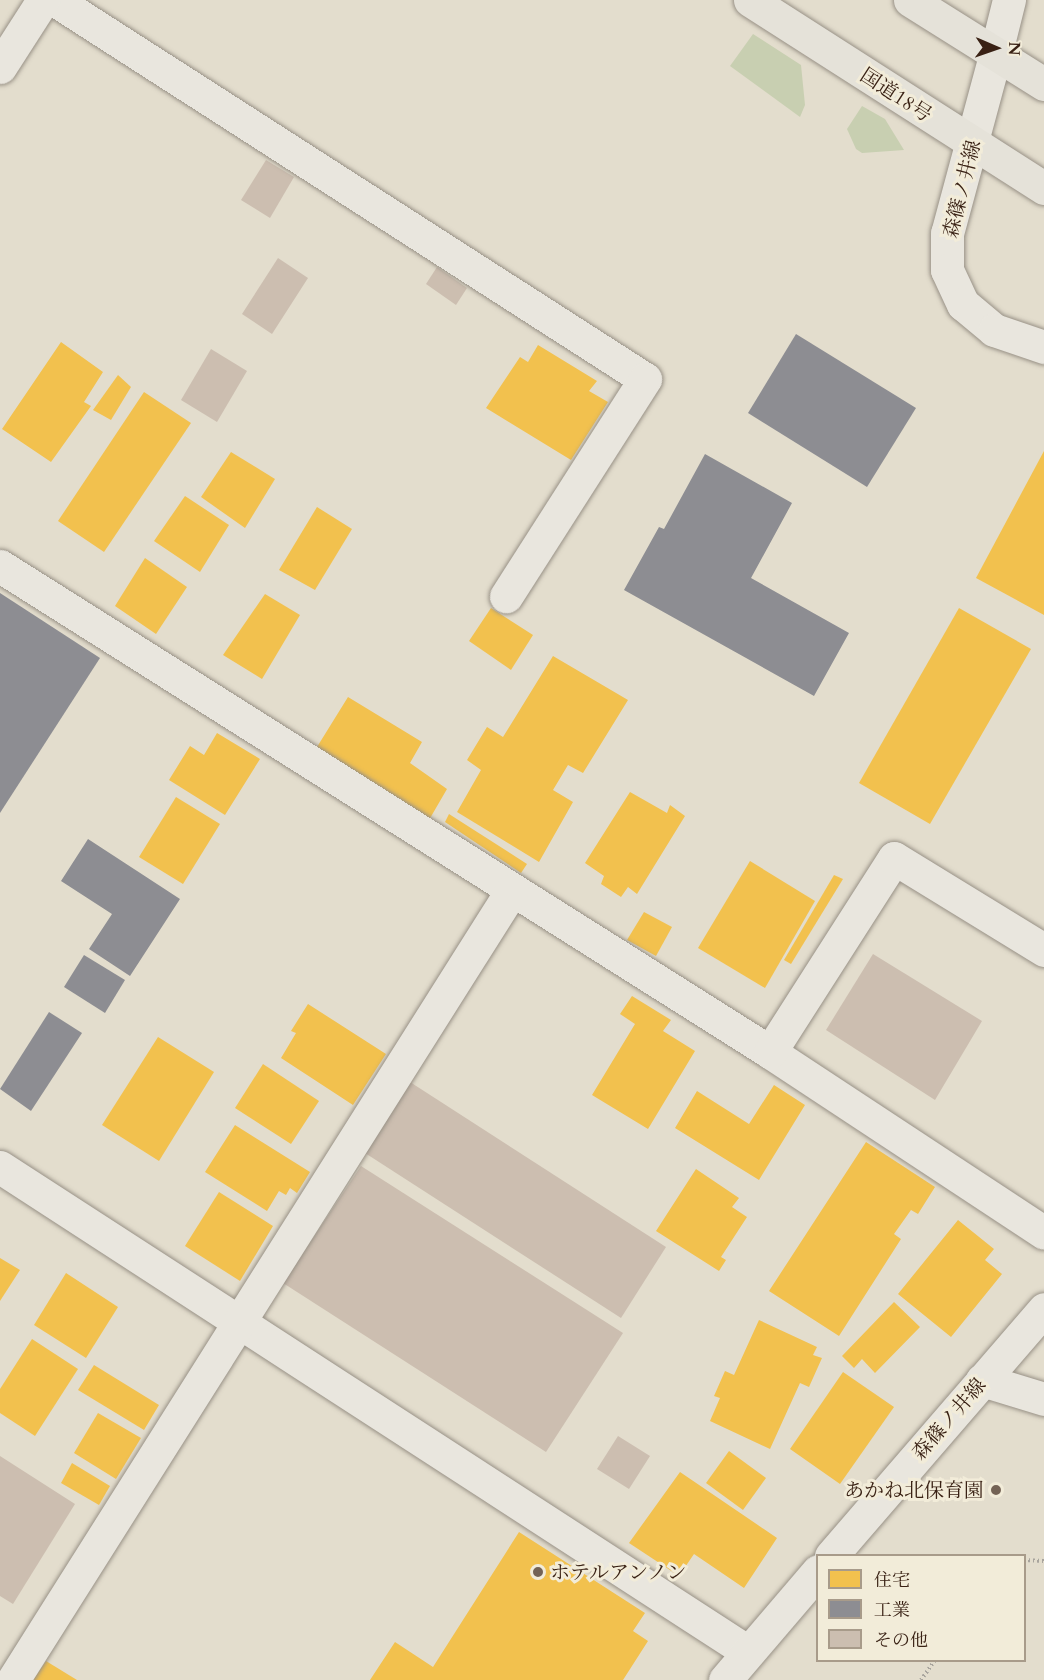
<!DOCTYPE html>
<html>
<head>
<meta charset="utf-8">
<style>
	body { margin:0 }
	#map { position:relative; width:1044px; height:1680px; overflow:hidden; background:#e3ddcd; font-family:Cardo,"Noto Serif JP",serif }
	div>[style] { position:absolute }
	.green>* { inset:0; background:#c8cfb1 }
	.homes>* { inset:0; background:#f2c14e }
	.industry>* { inset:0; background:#8d8d92 }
	.building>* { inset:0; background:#ccbeb0 }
	.path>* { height:4px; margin-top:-2px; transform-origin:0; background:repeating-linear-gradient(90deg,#a8a49d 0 1.5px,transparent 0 4.5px) }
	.roads { filter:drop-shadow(0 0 2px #989186) drop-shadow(0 0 2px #989186) }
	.minor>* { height:33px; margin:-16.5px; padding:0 16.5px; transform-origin:16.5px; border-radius:16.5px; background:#e9e6de }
	.tertiary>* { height:33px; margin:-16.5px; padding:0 16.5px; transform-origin:16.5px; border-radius:16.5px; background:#e9e6de }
	.secondary>* { height:33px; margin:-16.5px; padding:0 16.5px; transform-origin:16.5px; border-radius:16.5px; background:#e9e6de }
	.trunk>* { height:33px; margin:-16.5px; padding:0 16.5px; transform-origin:16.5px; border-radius:16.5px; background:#e5e2d9 }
	.dots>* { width:16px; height:16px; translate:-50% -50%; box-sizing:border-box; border:3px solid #f2ecd9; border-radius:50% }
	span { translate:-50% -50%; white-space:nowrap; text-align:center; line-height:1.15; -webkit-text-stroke:6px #f2ecd9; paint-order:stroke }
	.street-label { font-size:20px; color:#392114 }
	.poi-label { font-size:20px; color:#392114 }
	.right { translate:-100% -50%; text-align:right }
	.left { translate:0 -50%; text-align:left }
	.legend { position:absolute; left:816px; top:1554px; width:210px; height:108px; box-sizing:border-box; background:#f2ecd9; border:2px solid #a89b8a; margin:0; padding:8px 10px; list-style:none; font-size:18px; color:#392114 }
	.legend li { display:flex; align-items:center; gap:12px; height:30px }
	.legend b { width:30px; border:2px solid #a89b8a }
	.north { position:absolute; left:966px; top:18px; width:60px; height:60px; -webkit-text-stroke:4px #f2ecd9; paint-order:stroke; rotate:92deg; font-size:16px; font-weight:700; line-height:24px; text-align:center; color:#392114 }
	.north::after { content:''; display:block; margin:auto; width:21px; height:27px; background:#392114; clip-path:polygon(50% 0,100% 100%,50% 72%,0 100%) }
</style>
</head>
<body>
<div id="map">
	<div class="green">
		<div style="clip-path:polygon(753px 34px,801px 65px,805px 105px,800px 117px,730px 66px)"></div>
		<div style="clip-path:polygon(862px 106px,885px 119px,904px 150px,862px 153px,856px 149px,847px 129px)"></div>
	</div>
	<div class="homes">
		<div style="clip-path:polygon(61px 342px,103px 372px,84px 402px,91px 406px,51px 462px,2px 429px)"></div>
		<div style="clip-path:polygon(538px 345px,597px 381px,589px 391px,608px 402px,571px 460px,486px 408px,520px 357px,528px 362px)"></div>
		<div style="clip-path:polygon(118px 375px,131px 387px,111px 420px,93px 410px)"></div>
		<div style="clip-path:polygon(144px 392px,191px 423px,104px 552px,58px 521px)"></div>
		<div style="clip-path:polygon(1044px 451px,1044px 615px,976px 578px)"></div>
		<div style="clip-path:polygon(231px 452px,275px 479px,245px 528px,201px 497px)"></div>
		<div style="clip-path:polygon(185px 496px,229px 525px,200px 572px,154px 541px)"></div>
		<div style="clip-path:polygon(317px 507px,352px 529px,315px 590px,279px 570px)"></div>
		<div style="clip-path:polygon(145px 558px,187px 587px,156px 634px,115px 606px)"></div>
		<div style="clip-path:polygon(265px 594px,300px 615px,262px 679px,223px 655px)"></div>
		<div style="clip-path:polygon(491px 608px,533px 635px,511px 670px,469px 641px)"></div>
		<div style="clip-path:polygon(959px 608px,1031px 649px,930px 824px,859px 783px)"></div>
		<div style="clip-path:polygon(553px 656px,628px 700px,583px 773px,568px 765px,553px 790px,573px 802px,539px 862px,457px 812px,481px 770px,467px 760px,487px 727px,503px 737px)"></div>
		<div style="clip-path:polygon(348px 697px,422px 742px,410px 763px,447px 789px,429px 820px,317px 747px)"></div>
		<div style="clip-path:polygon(217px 733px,260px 759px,225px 815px,169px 780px,190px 746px,204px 755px)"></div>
		<div style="clip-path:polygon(630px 792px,667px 813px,670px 805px,685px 816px,637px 894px,628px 887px,621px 897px,601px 884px,604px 876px,585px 863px)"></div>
		<div style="clip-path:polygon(176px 797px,220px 824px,183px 884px,139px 857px)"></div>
		<div style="clip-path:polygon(449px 814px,527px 864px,521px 873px,445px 822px)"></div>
		<div style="clip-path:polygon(750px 861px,815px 901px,765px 988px,698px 948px)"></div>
		<div style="clip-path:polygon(834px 875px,843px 879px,791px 964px,784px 960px)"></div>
		<div style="clip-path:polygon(644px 912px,672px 927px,656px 956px,627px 940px)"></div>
		<div style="clip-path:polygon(632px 996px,671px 1020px,663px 1031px,695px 1051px,648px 1129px,592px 1095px,635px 1024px,620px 1014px)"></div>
		<div style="clip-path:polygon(308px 1004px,386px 1054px,353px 1105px,281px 1058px,296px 1033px,291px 1031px)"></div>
		<div style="clip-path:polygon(158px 1037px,214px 1072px,159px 1161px,102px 1125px)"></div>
		<div style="clip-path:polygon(263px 1064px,319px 1101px,291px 1144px,235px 1108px)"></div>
		<div style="clip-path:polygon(774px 1085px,805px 1105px,759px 1180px,675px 1128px,697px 1091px,749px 1124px)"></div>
		<div style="clip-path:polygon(235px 1125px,310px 1172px,297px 1193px,290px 1188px,286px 1195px,279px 1191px,267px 1211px,205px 1172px)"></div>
		<div style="clip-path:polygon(866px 1142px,935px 1187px,918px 1214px,911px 1210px,894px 1234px,901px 1239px,839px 1336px,769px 1291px)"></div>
		<div style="clip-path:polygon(696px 1169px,739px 1198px,732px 1207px,747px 1217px,721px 1257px,726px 1260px,719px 1271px,656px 1231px)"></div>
		<div style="clip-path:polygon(219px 1192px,273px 1226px,240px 1281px,185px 1246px)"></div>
		<div style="clip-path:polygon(958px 1220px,994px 1249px,985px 1260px,1002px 1274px,951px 1337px,898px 1294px)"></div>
		<div style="clip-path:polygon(0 1258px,20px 1270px,0 1301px)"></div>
		<div style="clip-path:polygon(66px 1273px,118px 1307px,86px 1358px,34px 1325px)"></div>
		<div style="clip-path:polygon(894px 1302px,920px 1327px,875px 1373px,862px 1359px,854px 1368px,842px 1356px)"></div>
		<div style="clip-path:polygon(759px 1320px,817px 1347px,813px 1355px,822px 1358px,809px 1387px,800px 1383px,770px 1449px,710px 1421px,720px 1398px,714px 1396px,725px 1371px,734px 1375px)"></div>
		<div style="clip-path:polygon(32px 1339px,78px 1369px,35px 1436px,0 1413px,0 1389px)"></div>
		<div style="clip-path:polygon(94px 1365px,159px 1405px,144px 1430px,78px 1390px)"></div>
		<div style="clip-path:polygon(843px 1372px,894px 1407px,840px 1484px,790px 1449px)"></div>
		<div style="clip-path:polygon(98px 1413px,141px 1438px,116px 1479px,74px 1453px)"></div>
		<div style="clip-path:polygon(729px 1451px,766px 1478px,743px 1510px,706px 1483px)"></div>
		<div style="clip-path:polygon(72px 1463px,110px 1486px,99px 1505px,61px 1483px)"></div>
		<div style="clip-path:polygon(680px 1472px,777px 1538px,744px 1588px,694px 1554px,679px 1576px,629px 1543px)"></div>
		<div style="clip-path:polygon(519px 1532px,645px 1613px,633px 1631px,648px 1641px,623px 1680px,370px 1680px,395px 1642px,433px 1667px)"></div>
		<div style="clip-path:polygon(46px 1661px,77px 1680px,33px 1680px)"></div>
	</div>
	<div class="industry">
		<div style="clip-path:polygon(796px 334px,916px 408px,867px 487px,748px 413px)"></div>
		<div style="clip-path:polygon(705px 454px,792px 503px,751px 578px,849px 633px,814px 696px,624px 590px,659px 527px,664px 529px)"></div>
		<div style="clip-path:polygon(0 593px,100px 658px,0 813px)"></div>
		<div style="clip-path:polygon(88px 839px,180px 899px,130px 976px,89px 949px,112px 914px,61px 881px)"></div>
		<div style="clip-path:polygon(84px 955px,125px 980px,105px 1013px,64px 987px)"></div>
		<div style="clip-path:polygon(49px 1012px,82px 1033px,31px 1111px,0 1089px)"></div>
	</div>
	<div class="building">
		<div style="clip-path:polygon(266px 160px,294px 177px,270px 218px,241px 200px)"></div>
		<div style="clip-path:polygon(278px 258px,308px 278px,272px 334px,242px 314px)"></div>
		<div style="clip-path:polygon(437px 267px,467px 288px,456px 305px,426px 284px)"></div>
		<div style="clip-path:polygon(211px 349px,247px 371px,217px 422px,181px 400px)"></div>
		<div style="clip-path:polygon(873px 954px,982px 1021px,935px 1100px,826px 1030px)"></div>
		<div style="clip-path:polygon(410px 1082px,666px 1247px,621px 1318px,365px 1153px)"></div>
		<div style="clip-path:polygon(361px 1166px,623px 1333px,546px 1452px,283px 1283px)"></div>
		<div style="clip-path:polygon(618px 1436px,650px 1456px,629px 1489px,597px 1469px)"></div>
		<div style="clip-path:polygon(0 1456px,75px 1504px,13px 1604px,0 1596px)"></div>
	</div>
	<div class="path">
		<div style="left:1024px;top:1560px;width:20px;rotate:3deg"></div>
		<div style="left:921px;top:1680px;width:24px;rotate:-55deg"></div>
	</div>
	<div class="roads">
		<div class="minor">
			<div style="left:55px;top:0;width:701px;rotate:32.72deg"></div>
			<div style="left:645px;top:379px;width:258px;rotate:122.6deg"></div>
			<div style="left:0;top:67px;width:80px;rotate:-57.3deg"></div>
			<div style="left:0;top:566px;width:911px;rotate:32.26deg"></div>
			<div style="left:770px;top:1052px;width:328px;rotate:33.4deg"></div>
			<div style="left:770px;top:1052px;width:230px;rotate:-57.4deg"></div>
			<div style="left:894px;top:858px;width:176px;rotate:31.5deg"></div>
			<div style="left:0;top:1167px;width:891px;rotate:32.96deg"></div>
			<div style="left:982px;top:1380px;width:65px;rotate:17deg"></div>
			<div style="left:13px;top:1680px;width:934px;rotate:-57.72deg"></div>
		</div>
		<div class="tertiary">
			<div style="left:996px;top:52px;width:54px;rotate:-76deg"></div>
		</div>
		<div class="secondary">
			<div style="left:996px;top:52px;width:188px;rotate:105.1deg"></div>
			<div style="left:947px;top:233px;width:37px;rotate:90deg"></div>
			<div style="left:947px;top:270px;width:38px;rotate:65deg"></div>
			<div style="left:963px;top:304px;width:40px;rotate:40deg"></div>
			<div style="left:994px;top:330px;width:53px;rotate:18.8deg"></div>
			<div style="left:831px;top:1556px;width:326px;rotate:-49.2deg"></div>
			<div style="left:725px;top:1680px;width:143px;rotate:-49.5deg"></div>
		</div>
		<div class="trunk">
			<div style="left:750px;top:0;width:349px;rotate:32.6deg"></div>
			<div style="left:910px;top:0;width:158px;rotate:32.1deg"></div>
		</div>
	</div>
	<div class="dots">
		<div style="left:996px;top:1490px;background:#746355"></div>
		<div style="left:538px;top:1572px;background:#746355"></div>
	</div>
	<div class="street-label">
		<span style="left:896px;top:95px;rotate:33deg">国道18号</span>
		<span style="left:962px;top:189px;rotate:-76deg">森篠ノ井線</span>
		<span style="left:949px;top:1419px;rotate:-49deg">森篠ノ井線</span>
	</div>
	<div class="poi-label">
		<span class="right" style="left:984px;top:1490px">あかね北保育園</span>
		<span class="left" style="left:550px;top:1572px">ホテルアンノン</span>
	</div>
	<ul class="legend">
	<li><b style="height:16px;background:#f2c14e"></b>住宅</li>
	<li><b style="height:16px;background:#8d8d92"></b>工業</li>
	<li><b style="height:16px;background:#ccbeb0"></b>その他</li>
	</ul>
	<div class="north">N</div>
</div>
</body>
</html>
